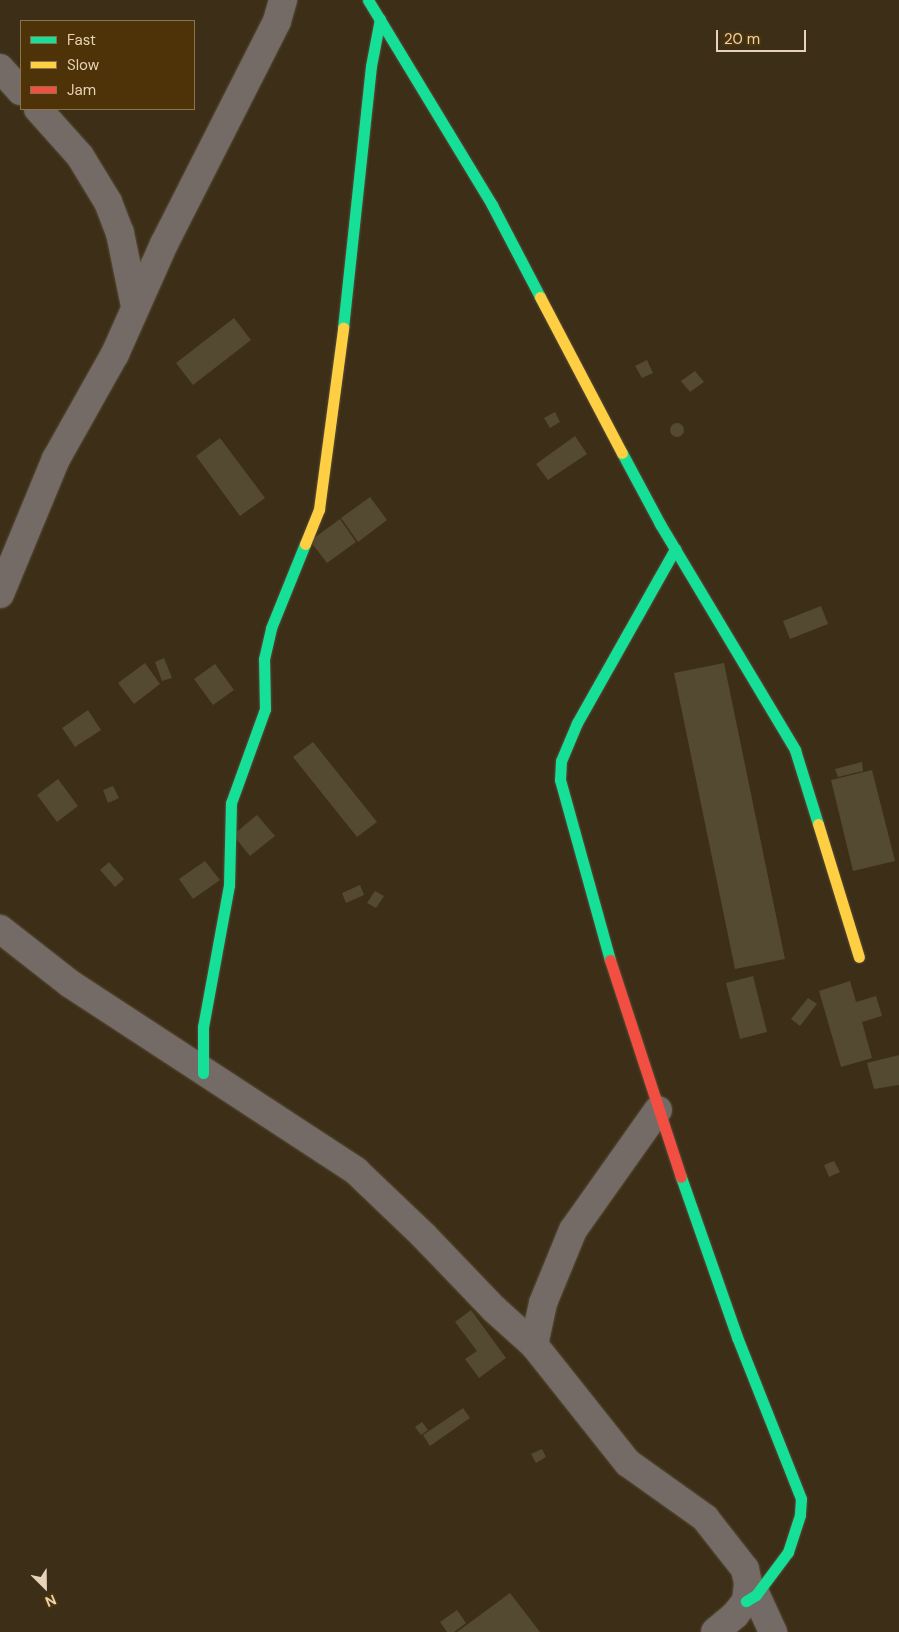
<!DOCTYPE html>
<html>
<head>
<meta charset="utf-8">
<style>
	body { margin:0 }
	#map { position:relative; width:899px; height:1632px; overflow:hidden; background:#3d2f17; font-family:"DM Sans",sans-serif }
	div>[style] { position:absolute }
	.building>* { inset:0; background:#544931 }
	.round { border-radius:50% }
	.roads { filter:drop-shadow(0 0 1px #584c37) drop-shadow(0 0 1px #584c37) }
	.street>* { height:28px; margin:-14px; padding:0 14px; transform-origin:14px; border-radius:14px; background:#746a66 }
	.fast>* { height:11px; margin:-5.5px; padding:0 5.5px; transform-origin:5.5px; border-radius:5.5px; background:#16e098 }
	.slow>* { height:11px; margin:-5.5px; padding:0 5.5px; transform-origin:5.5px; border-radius:5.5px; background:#ffcf43 }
	.jam>* { height:11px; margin:-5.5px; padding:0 5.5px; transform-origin:5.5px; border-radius:5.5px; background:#f24e42 }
	span { translate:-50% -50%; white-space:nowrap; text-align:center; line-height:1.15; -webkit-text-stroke:4.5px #4d3307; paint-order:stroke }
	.legend { position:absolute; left:20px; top:20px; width:175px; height:90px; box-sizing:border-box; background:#4d3307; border:1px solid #8b734e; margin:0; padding:6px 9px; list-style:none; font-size:15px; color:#e8d3b9 }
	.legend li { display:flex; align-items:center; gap:10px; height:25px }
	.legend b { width:25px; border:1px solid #8b734e }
	.north { position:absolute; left:20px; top:1562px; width:50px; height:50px; -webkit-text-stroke:4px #4d3307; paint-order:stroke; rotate:157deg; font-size:14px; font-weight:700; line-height:20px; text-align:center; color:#e8d3b9 }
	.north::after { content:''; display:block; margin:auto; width:18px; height:22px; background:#e8d3b9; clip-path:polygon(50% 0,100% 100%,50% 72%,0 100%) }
	.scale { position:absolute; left:716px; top:30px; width:90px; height:22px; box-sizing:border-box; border:2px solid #e8d3b9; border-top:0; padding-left:6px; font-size:15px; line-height:18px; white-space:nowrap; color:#e8d3b9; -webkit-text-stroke:4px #4d3307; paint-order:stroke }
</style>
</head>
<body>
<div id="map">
	<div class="building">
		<div style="clip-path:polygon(234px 318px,251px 340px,193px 385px,176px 363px)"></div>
		<div style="clip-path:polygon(647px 360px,653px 373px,642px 378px,635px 366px)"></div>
		<div style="clip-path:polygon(695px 371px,704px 382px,690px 392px,681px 381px)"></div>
		<div style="clip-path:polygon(555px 412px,560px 422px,550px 428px,544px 418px)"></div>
		<div class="round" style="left:670px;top:423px;width:14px;height:14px"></div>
		<div style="clip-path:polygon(575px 436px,587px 454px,548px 480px,536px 464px)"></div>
		<div style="clip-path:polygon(220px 438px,265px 498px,240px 516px,196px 456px)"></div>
		<div style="clip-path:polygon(370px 497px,387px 520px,358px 542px,341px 518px)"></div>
		<div style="clip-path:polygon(340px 519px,356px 542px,327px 563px,310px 541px)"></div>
		<div style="clip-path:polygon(821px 606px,828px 624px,790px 639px,783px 621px)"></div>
		<div style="clip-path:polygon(164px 658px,172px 678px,162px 681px,155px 662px)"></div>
		<div style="clip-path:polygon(145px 663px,160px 684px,134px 704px,118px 683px)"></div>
		<div style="clip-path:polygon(724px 663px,785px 959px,735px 969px,674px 673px)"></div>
		<div style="clip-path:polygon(215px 664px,234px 690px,213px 705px,194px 679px)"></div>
		<div style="clip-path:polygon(88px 710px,101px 730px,75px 747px,62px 728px)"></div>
		<div style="clip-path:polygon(313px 742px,377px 822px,357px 837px,293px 757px)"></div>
		<div style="clip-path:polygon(862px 762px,863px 771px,838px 777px,835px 769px)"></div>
		<div style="clip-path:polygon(872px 770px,895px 861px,853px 871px,831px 780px)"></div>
		<div style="clip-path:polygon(58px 779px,78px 806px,57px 822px,37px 795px)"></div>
		<div style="clip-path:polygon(113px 786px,119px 798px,108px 803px,103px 790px)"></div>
		<div style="clip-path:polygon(257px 815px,275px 836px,250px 856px,233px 835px)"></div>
		<div style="clip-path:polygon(205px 861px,220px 880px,193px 899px,179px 879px)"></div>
		<div style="clip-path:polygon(109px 862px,124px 879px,115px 887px,100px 870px)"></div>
		<div style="clip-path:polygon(360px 885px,364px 895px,346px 903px,342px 893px)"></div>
		<div style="clip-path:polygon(375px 891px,384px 896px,376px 908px,367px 903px)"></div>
		<div style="clip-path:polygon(753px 976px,767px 1032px,740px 1039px,726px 983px)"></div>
		<div style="clip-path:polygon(850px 981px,856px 1002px,876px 996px,882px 1016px,862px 1022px,872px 1058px,841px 1067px,819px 991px)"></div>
		<div style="clip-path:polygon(808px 998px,817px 1004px,800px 1026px,791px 1019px)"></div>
		<div style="clip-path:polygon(899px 1055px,899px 1085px,874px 1089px,867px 1063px)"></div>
		<div style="clip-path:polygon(834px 1161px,840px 1172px,829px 1177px,824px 1165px)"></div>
		<div style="clip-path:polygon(471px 1310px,506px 1358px,479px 1378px,465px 1359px,477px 1351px,455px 1322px)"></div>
		<div style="clip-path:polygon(463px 1408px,470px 1418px,430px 1446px,423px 1435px)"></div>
		<div style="clip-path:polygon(422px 1422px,428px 1430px,421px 1435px,415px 1427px)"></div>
		<div style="clip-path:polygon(542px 1449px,546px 1457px,536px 1463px,531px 1454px)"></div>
		<div style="clip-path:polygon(510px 1593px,540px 1632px,457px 1632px)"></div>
		<div style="clip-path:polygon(457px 1610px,466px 1623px,454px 1632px,447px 1632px,440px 1622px)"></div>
	</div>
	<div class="roads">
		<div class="street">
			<div style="left:0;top:68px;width:31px;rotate:48deg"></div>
			<div style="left:38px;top:109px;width:63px;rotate:48.2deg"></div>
			<div style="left:80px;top:156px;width:54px;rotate:58.7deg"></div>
			<div style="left:108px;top:202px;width:33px;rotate:69deg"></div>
			<div style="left:120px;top:233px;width:75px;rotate:78.4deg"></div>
			<div style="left:0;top:594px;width:146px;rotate:-67.5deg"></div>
			<div style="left:56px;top:459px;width:120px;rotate:-60.7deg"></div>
			<div style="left:115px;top:354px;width:120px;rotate:-66deg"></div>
			<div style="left:164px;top:244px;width:250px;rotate:-63.1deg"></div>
			<div style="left:277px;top:21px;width:22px;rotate:-74deg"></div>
			<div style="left:0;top:929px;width:88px;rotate:38deg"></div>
			<div style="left:69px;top:983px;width:343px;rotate:33.2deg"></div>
			<div style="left:356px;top:1171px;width:94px;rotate:43.7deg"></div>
			<div style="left:424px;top:1236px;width:101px;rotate:46.2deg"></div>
			<div style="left:494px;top:1309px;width:54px;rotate:42deg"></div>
			<div style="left:534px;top:1345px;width:151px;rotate:51.5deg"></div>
			<div style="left:628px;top:1463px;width:95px;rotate:35.5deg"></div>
			<div style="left:705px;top:1518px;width:65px;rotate:51.9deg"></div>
			<div style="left:745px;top:1569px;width:14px;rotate:78deg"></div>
			<div style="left:748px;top:1583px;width:18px;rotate:96deg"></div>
			<div style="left:746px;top:1601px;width:18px;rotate:128deg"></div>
			<div style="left:735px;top:1615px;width:26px;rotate:140deg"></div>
			<div style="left:534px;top:1345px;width:43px;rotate:-77.9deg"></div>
			<div style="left:543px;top:1303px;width:79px;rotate:-67.7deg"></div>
			<div style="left:573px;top:1230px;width:147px;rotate:-54.7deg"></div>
			<div style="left:756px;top:1595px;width:41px;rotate:65.3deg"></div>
		</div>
		<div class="fast">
			<div style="left:368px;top:0;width:240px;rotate:58.8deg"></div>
			<div style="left:492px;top:205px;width:104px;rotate:62.4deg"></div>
			<div style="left:343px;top:328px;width:263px;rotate:-83.9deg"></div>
			<div style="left:371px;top:66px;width:48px;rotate:-79.2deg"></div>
			<div style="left:622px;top:453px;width:81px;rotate:61.8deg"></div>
			<div style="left:660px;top:524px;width:263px;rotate:59.1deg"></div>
			<div style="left:795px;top:750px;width:77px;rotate:72.7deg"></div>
			<div style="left:610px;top:960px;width:187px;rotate:-105.5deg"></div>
			<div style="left:560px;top:780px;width:19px;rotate:-87deg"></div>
			<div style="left:561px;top:761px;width:41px;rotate:-67.2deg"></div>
			<div style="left:577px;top:723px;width:200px;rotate:-60.6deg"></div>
			<div style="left:203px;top:1073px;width:46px;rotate:-90deg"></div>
			<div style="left:203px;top:1027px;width:144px;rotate:-79.6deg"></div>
			<div style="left:229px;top:885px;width:82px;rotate:-88.6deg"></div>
			<div style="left:231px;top:803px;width:100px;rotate:-70.1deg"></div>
			<div style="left:265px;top:709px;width:50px;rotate:-91.1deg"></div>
			<div style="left:264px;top:659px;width:32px;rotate:-77deg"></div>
			<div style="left:271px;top:628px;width:91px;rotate:-68deg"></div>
			<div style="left:681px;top:1177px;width:170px;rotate:70.7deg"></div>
			<div style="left:737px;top:1337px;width:174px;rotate:68.4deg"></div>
			<div style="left:801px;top:1499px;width:16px;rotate:94deg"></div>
			<div style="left:800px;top:1515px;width:39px;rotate:108deg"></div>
			<div style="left:788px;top:1552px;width:54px;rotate:126.7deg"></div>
			<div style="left:756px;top:1595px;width:12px;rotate:149deg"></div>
		</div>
		<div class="slow">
			<div style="left:540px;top:297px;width:176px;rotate:62.3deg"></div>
			<div style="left:305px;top:544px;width:38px;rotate:-68deg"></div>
			<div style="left:319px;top:509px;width:183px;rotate:-82.4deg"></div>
			<div style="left:818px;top:824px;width:139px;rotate:72.9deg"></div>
		</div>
		<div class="jam">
			<div style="left:610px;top:960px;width:228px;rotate:71.9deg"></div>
		</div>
	</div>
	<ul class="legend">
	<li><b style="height:6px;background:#16e098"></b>Fast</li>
	<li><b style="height:6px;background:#ffcf43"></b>Slow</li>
	<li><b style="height:6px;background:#f24e42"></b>Jam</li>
	</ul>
	<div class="north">N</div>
	<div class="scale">20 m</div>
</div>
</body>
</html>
